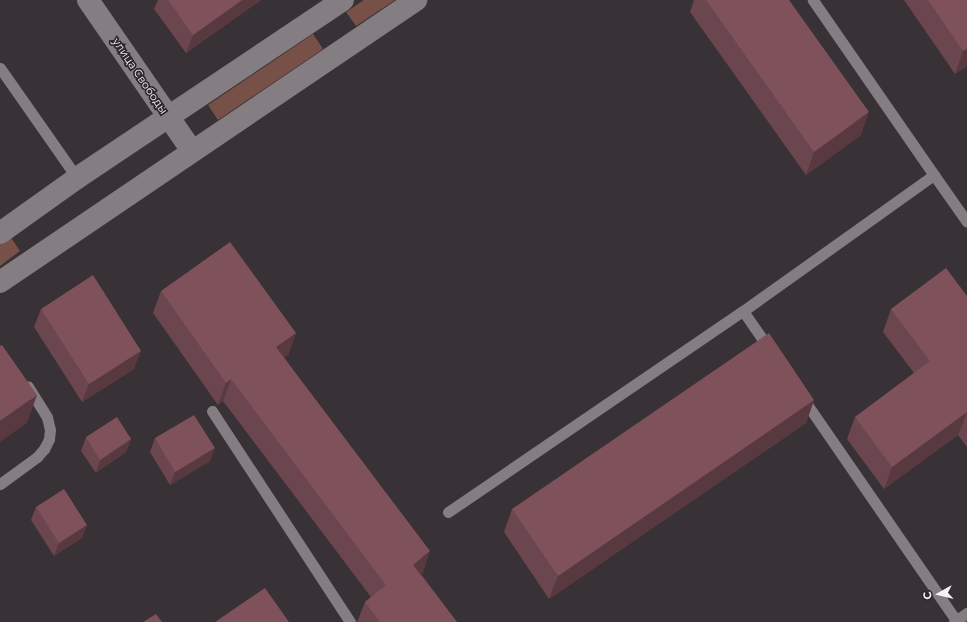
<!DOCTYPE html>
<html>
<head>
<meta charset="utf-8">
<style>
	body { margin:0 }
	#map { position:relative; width:967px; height:622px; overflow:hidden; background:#383136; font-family:Montserrat,sans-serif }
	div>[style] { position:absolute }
	.green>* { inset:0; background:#775148 }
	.service>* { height:11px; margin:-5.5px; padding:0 5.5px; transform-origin:5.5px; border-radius:5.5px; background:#847d82 }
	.minor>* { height:22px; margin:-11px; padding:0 11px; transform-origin:11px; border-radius:11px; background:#847d82 }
	.tertiary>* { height:22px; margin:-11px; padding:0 11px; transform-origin:11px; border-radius:11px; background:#847d82 }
	.wall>* { inset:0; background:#6c464e }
	.shaded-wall>* { inset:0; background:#583940 }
	.building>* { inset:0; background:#7e515b }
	span { translate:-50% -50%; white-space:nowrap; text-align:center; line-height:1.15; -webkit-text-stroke:3.5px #2d272b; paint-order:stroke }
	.street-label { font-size:11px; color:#f6f2f4 }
	.north { position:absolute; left:919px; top:574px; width:40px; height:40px; -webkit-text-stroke:3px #2d272b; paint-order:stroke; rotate:262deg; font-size:11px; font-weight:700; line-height:16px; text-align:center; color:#f6f2f4 }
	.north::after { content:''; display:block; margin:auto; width:14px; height:18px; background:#f6f2f4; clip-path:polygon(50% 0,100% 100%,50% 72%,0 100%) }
</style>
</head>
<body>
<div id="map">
	<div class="green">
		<div style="clip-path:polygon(364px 0,395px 0,356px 26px,346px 12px)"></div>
		<div style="clip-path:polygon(313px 34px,323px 49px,218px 120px,208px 105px)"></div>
		<div style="clip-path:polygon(10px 236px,20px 251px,0 266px,0 243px)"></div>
	</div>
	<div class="service">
		<div style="left:0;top:68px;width:134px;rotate:55deg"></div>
		<div style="left:934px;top:175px;width:57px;rotate:54.9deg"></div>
		<div style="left:770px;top:350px;width:47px;rotate:-124.7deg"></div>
		<div style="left:743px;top:311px;width:234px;rotate:-35.5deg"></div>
		<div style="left:934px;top:175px;width:213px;rotate:-124.7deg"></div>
		<div style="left:802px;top:397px;width:271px;rotate:55.4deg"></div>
		<div style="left:212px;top:411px;width:252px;rotate:56.8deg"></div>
		<div style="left:0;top:484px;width:46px;rotate:-36.1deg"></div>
		<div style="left:37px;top:457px;width:11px;rotate:-49deg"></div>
		<div style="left:44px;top:449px;width:11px;rotate:-63deg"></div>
		<div style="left:49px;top:439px;width:9px;rotate:-84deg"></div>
		<div style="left:50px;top:430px;width:13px;rotate:-103deg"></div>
		<div style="left:47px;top:417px;width:36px;rotate:-122deg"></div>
		<div style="left:448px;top:512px;width:357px;rotate:-34.3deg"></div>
		<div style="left:954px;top:622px;width:16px;rotate:-35deg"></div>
	</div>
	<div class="minor">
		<div style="left:88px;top:0;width:183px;rotate:55.4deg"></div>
	</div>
	<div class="tertiary">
		<div style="left:0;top:233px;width:95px;rotate:-35.5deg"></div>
		<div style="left:77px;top:178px;width:320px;rotate:-33.8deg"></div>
		<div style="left:0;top:282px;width:503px;rotate:-34.13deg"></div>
	</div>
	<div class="wall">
		<div style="clip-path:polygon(158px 0,261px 0,186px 53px,154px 9px)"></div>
		<div style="clip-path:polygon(694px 0,789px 0,861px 135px,806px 175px,690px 12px)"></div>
		<div style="clip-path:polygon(904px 0,967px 0,967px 66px,955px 74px)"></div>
		<div style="clip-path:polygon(161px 291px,296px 333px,288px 355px,284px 357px,423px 573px,421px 574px,457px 622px,357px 622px,365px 602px,371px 597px,223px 401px,218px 405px,153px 313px)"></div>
		<div style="clip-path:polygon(967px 296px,967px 447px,958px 435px,884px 489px,847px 439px,855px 417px,914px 373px,883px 332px,891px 309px)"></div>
		<div style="clip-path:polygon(41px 309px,134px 369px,82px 402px,34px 327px)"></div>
		<div style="clip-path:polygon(814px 400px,806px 423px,549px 599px,504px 532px,512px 509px)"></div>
		<div style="clip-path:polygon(86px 437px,131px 439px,126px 452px,96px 473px,81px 451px)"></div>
		<div style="clip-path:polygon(155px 438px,210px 461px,170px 485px,150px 452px)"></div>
		<div style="clip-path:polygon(36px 507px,82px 538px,54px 556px,31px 520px)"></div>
	</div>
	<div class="shaded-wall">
		<div style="clip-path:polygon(242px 0,261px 0,186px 53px,193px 35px)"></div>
		<div style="clip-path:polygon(967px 49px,967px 66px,955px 74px,963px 51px)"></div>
		<div style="clip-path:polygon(869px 112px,861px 135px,806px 175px,814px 152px)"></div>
		<div style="clip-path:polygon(296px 333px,288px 355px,268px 369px,276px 347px)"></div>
		<div style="clip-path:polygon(141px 351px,134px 369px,82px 402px,89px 384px)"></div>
		<div style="clip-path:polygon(231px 379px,223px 401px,218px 405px,226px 383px)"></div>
		<div style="clip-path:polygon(37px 395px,27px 423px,0 442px,0 421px)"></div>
		<div style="clip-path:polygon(814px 400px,806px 423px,549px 599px,558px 576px)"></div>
		<div style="clip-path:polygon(967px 412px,958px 435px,884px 489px,892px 467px)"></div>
		<div style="clip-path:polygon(131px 439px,126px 452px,96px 473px,100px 460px)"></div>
		<div style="clip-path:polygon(215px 448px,210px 461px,170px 485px,175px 472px)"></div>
		<div style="clip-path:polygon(87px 525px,82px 538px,54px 556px,59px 543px)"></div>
		<div style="clip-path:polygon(430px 551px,423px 573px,405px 586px,413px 565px)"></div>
	</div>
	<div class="building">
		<div style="clip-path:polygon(168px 0,242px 0,193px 35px)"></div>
		<div style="clip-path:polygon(706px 0,789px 0,869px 112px,814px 152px)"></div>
		<div style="clip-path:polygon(928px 0,967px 0,967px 49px,963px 51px)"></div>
		<div style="clip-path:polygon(230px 242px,296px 333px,276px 347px,430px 551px,413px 565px,457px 622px,380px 622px,365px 602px,386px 585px,231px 379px,226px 383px,161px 291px)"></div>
		<div style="clip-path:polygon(946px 268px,967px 296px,967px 413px,967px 412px,892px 467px,855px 417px,930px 361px,891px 309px)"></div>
		<div style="clip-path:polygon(93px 275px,141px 351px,89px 384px,41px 309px)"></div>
		<div style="clip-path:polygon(769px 333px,814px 400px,558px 576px,512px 509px)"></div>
		<div style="clip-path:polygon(2px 345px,37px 395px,0 421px,0 346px)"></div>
		<div style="clip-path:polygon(194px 415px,215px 448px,175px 472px,155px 438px)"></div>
		<div style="clip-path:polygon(117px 417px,131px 439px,100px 460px,86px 437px)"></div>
		<div style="clip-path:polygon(64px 489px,87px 525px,59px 543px,36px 507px)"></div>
		<div style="clip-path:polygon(265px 588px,289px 622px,215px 622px)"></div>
		<div style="clip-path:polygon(156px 614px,162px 622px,143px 622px)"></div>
	</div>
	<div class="street-label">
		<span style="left:140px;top:76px;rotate:56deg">улица Свободы</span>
	</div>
	<div class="north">С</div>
</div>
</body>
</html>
